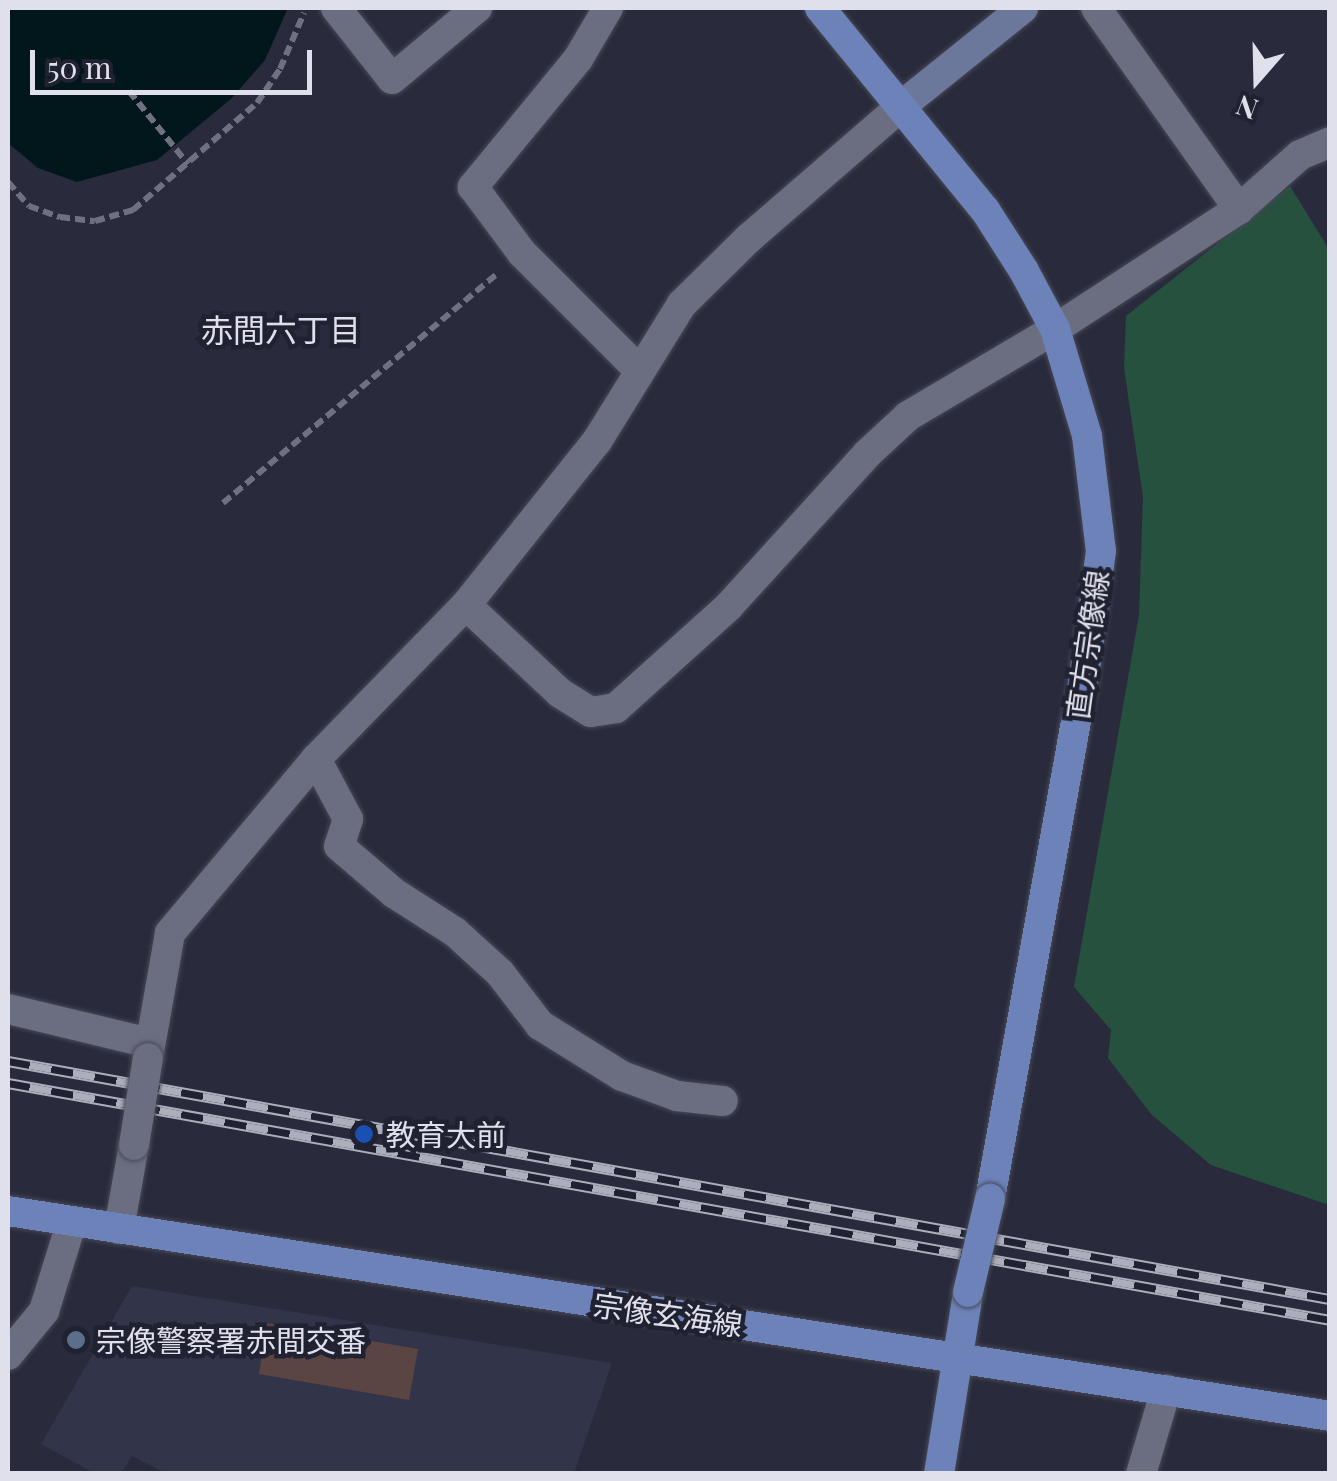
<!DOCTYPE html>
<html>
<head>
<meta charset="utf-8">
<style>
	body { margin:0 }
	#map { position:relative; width:1337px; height:1481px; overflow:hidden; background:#292b3c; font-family:"Playfair Display","Noto Sans JP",serif }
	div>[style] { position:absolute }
	.built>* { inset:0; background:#32344a }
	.green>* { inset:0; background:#26513f }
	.water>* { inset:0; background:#01171c }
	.building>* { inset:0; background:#5b4542 }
	.path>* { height:6px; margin-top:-3px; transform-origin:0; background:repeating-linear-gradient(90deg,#707180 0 10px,transparent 0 15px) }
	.roads { filter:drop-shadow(0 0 2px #474856) drop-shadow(0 0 2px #474856) }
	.minor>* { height:30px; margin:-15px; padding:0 15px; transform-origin:15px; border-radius:15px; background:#6b6e81 }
	.secondary>* { height:30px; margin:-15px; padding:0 15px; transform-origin:15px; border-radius:15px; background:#6b789c }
	.primary>* { height:30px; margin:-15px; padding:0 15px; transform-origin:15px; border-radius:15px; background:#6c82b8 }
	.rail>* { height:11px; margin-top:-5.5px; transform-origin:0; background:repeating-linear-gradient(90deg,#202131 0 22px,#adaebb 0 44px); box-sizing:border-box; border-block:2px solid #adaebb }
	.bridges { filter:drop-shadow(0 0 2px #474856) drop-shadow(0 0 2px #474856) }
	.minor-bridge>* { height:30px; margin:-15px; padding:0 15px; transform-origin:15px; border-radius:15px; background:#6b6e81 }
	.primary-bridge>* { height:30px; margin:-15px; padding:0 15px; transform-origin:15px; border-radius:15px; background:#6c82b8 }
	.dots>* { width:28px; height:28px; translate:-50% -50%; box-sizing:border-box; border:5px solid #202131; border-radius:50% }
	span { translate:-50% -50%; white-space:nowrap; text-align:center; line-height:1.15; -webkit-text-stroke:9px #202131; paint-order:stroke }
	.street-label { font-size:30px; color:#dfe0eb }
	.poi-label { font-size:30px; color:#dfe0eb }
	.left { translate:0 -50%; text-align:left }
	.neighbourhood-label { font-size:32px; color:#dfe0eb }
	.frame { position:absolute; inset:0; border:10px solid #dfe0eb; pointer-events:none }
	.north { position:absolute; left:1207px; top:30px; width:100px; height:100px; -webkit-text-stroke:8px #202131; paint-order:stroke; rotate:200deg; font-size:28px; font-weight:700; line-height:40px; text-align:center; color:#dfe0eb }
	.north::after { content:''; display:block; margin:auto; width:35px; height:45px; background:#dfe0eb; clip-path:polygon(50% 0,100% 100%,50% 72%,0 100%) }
	.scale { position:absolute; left:30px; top:50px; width:282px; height:45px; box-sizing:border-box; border:5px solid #dfe0eb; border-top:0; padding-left:12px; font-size:30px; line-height:35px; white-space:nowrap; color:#dfe0eb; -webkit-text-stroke:8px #202131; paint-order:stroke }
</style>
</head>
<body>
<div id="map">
	<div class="built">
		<div style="clip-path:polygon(132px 1286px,612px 1363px,574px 1473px,167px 1474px,132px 1456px,121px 1473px,94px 1473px,41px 1444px)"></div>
	</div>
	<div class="green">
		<div style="clip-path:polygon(1290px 186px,1330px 251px,1329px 1205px,1211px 1165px,1151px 1114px,1108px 1058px,1111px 1030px,1074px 987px,1139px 615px,1143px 497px,1124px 368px,1126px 316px)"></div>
	</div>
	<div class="water">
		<div style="clip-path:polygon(8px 8px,288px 8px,265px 60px,232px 98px,157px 160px,77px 182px,38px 168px,8px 143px)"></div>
	</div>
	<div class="building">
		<div style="clip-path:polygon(267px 1323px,418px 1349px,409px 1400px,259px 1374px)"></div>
	</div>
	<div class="path">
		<div style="left:129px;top:91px;width:94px;rotate:51.1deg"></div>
		<div style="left:8px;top:182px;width:32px;rotate:49deg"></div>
		<div style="left:29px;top:206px;width:33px;rotate:20deg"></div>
		<div style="left:60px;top:217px;width:35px;rotate:7deg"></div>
		<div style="left:95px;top:221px;width:40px;rotate:-16deg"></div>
		<div style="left:133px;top:210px;width:164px;rotate:-40.8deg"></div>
		<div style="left:257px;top:103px;width:41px;rotate:-55.9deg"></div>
		<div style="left:280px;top:69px;width:61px;rotate:-66.8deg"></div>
		<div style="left:223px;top:503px;width:359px;rotate:-39.9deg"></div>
	</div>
	<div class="roads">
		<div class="minor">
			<div style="left:336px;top:8px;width:90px;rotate:51.7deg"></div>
			<div style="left:392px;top:79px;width:111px;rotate:-39.9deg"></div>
			<div style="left:608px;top:8px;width:59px;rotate:120.5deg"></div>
			<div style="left:578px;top:59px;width:166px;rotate:129.4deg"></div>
			<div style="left:473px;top:187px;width:82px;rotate:53.4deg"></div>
			<div style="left:522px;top:253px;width:164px;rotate:45deg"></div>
			<div style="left:1096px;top:8px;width:247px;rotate:54.6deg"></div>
			<div style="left:466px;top:605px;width:129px;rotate:43.1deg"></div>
			<div style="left:560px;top:693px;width:36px;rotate:32deg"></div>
			<div style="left:591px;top:712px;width:25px;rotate:-9deg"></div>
			<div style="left:616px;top:708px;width:151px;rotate:-42deg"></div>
			<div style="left:728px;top:607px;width:207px;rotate:-47.7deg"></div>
			<div style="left:867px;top:454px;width:56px;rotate:-42.8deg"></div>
			<div style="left:908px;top:416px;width:171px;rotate:-30.6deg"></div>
			<div style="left:1055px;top:329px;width:220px;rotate:-33.1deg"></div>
			<div style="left:1239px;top:209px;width:81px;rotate:-41.5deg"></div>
			<div style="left:1300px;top:155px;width:33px;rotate:-23deg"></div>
			<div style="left:316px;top:759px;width:68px;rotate:61.9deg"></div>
			<div style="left:348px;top:819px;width:28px;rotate:108deg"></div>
			<div style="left:339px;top:846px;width:72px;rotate:40.5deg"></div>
			<div style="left:394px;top:893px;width:72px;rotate:32.6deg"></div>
			<div style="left:455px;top:932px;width:61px;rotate:42.3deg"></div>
			<div style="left:500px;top:973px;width:66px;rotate:52.4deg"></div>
			<div style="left:540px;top:1025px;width:97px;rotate:31.9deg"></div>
			<div style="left:622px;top:1076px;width:59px;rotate:20deg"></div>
			<div style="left:677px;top:1096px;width:46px;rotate:6.2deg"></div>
			<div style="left:8px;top:1009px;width:146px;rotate:13.5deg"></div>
			<div style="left:148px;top:1058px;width:127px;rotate:-80deg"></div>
			<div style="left:170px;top:933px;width:227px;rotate:-50deg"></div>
			<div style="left:316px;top:759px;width:215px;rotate:-45.8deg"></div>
			<div style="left:466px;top:605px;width:210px;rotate:-51.4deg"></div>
			<div style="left:597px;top:441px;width:161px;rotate:-58.2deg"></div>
			<div style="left:682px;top:304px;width:94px;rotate:-44.6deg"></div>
			<div style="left:749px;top:238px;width:200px;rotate:-40.9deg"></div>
			<div style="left:119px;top:1229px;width:85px;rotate:-79.9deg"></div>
			<div style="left:8px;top:1355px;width:57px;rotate:-50.7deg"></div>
			<div style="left:44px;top:1311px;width:94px;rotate:-72.7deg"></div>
			<div style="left:1141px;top:1474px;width:88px;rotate:-73.4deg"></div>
		</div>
		<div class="secondary">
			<div style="left:900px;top:107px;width:158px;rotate:-38.8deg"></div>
		</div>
		<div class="primary">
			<div style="left:820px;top:8px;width:261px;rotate:50.8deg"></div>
			<div style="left:985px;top:210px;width:72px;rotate:57.4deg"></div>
			<div style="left:1024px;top:271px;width:66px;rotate:61.9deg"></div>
			<div style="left:1055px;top:329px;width:112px;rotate:73.3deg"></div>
			<div style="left:1087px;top:436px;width:116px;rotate:83.1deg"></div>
			<div style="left:1101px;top:551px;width:127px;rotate:97.7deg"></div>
			<div style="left:1084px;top:677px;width:530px;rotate:100.21deg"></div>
			<div style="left:8px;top:1211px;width:1338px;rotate:8.81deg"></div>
			<div style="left:939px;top:1474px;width:184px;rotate:-80.9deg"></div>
		</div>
	</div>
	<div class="rail">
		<div style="left:8px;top:1061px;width:1343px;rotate:10.21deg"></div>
		<div style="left:8px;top:1083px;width:1343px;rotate:10.16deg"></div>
	</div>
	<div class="bridges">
		<div class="minor-bridge">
			<div style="left:134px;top:1145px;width:88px;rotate:-80.9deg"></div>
		</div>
		<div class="primary-bridge">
			<div style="left:968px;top:1292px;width:96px;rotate:-76.7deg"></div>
		</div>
	</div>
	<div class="dots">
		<div style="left:364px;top:1134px;background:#1a4fb4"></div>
		<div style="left:76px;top:1340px;background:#5c6f8a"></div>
	</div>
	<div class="street-label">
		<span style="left:1087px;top:645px;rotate:-82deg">直方宗像線</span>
		<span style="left:668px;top:1314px;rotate:8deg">宗像玄海線</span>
	</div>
	<div class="poi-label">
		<span class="left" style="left:386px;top:1134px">教育大前</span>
		<span class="left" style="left:96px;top:1340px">宗像警察署赤間交番</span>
	</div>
	<div class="neighbourhood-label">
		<span style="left:281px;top:329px">赤間六丁目</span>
	</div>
	<div class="frame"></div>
	<div class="north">N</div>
	<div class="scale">50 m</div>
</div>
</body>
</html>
